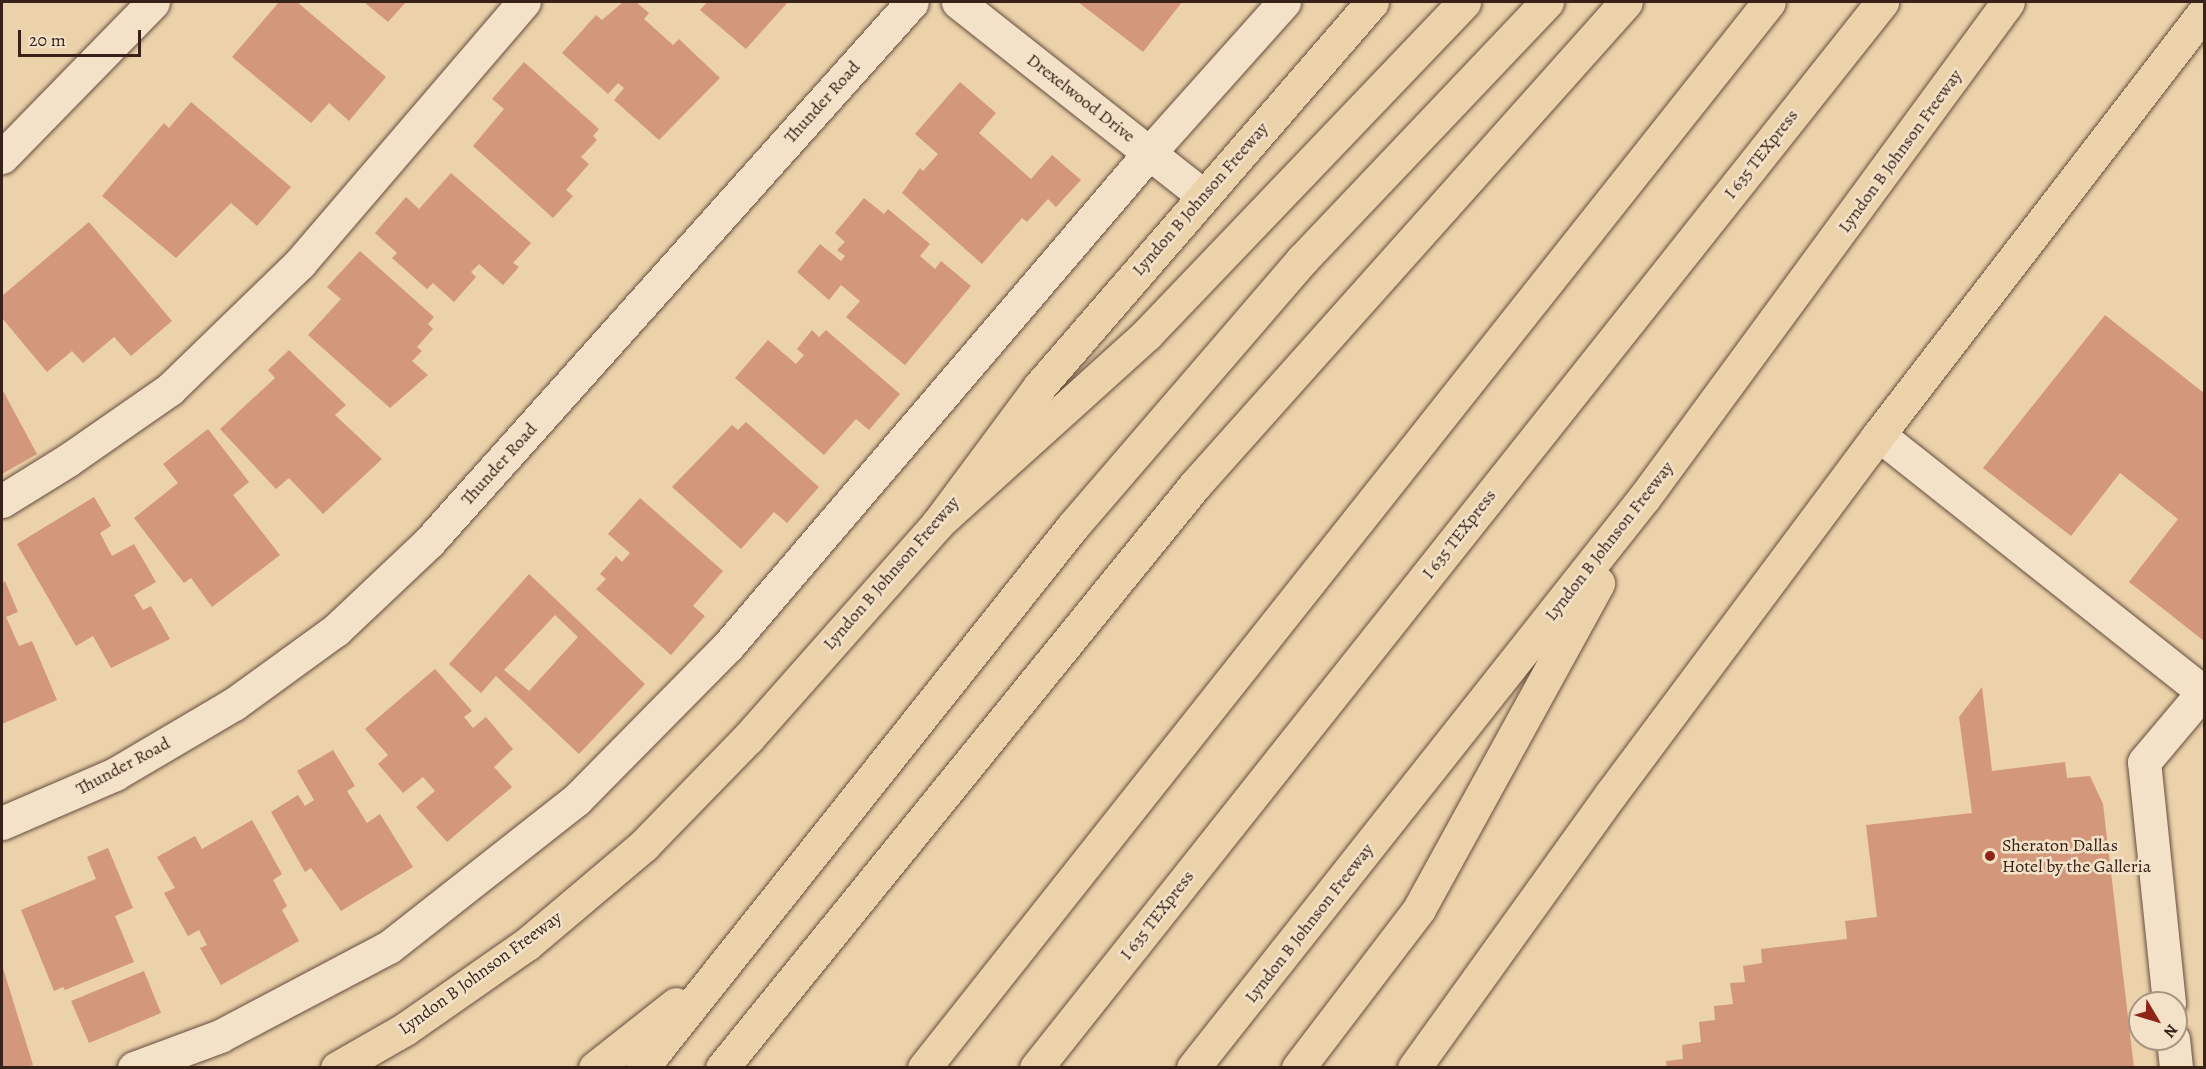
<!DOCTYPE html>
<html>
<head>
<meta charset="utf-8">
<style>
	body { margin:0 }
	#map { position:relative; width:2206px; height:1069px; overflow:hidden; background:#ecd2ab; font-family:Alegreya,serif }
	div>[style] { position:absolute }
	.building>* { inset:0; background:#d3977b }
	.roads { filter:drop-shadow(0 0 2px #654d3d) drop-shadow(0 0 2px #654d3d) }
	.minor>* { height:33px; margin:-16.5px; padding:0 16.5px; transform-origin:16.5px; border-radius:16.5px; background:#f3e2c8 }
	.major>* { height:33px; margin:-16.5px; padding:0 16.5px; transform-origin:16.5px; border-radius:16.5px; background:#ecd2ab }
	.highway>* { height:33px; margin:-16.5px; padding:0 16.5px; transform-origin:16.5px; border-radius:16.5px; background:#ecd2ab }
	.dots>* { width:16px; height:16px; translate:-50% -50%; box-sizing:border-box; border:3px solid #f3e2c8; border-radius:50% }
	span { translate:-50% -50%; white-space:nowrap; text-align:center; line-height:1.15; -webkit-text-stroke:5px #f3e2c8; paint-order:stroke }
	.street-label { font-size:18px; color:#382118 }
	.poi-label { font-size:18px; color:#382118 }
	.left { translate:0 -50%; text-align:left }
	.frame { position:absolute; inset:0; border:3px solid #382118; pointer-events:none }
	.north { position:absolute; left:2128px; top:991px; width:60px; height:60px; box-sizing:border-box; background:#f3e2c8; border:2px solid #a89582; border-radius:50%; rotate:128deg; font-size:16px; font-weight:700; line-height:24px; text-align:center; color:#382118 }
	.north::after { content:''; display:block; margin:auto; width:21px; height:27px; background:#8f2418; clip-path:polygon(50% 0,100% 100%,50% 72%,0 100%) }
	.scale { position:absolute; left:18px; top:30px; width:123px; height:27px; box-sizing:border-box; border:3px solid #382118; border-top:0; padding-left:8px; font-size:18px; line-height:21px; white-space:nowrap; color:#382118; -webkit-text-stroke:4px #f3e2c8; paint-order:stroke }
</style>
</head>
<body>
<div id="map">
	<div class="building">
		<div style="clip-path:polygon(279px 2px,297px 2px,386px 77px,349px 121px,329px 103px,311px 123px,232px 57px)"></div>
		<div style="clip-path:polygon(364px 2px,406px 2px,388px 22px)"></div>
		<div style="clip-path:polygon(623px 2px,636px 2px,649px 13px,644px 19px,673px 45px,679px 39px,720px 78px,659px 140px,614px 100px,624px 88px,618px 83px,608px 94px,562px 53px,596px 15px,602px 20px)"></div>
		<div style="clip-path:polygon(707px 2px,788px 2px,746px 49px,700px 10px)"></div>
		<div style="clip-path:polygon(1078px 2px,1182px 2px,1143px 52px)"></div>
		<div style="clip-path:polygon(524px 62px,599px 129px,593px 136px,597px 140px,581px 157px,589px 164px,566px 190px,573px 196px,553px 218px,473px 146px,504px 109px,492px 99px)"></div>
		<div style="clip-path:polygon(960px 82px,996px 113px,979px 133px,1031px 179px,1052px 155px,1081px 180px,1056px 207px,1048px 199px,1027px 222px,1022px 218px,982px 264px,902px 193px,920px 168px,923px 171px,938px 154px,915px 134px)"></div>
		<div style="clip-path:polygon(191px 102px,291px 187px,257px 226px,231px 203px,176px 258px,102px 196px,164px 123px,169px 128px)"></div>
		<div style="clip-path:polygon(451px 173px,531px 243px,513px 263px,519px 267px,503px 285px,479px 264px,471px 272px,476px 277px,454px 302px,433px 283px,427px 289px,392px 258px,397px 253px,375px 233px,406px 197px,419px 209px)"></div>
		<div style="clip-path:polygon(864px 198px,884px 214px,888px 209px,930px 244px,920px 256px,935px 269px,941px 261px,971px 286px,905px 365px,846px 317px,860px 301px,841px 285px,829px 300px,797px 272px,820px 244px,841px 261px,845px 256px,837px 250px,845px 242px,835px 233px)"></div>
		<div style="clip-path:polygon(89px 222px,172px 321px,131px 356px,114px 337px,83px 363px,72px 351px,47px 372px,2px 318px,2px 296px)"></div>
		<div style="clip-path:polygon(360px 251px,434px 317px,428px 324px,433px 329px,417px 347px,422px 351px,412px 361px,428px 375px,390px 408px,308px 335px,341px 299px,327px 287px)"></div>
		<div style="clip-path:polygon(2105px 315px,2204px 393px,2204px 641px,2129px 582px,2178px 519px,2120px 473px,2071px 536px,1983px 468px)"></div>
		<div style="clip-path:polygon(812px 330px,819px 337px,826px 330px,900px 394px,869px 430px,856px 419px,824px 455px,735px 378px,768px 340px,796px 364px,804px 355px,797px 349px)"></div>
		<div style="clip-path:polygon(289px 350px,346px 405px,335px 415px,382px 459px,323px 514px,289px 478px,276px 489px,220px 429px,275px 378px,268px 370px)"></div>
		<div style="clip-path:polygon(2px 389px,37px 454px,2px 474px)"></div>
		<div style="clip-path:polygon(746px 422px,819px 487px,787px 523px,774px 512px,741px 549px,672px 487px,732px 425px,738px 430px)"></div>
		<div style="clip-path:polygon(208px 429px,249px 482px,233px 495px,280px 555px,212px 607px,191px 578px,184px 583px,134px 518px,178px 483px,163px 464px)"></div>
		<div style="clip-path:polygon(94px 497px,111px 526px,100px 533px,112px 556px,134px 544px,156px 582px,134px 595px,143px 610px,151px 606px,170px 639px,111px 668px,93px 636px,76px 646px,17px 544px)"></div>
		<div style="clip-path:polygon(640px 498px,723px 571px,693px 606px,705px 616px,671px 655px,596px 589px,606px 579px,600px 574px,616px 556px,622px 562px,630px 553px,608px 534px)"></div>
		<div style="clip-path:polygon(evenodd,529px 574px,645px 684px,579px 754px,496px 676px,481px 693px,449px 664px,529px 574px,555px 615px,578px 637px,529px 691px,504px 670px,555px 615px)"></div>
		<div style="clip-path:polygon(5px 581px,18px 612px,6px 617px,19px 646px,32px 641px,57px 700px,2px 724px,2px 583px)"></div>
		<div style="clip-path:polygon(435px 669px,472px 711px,464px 717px,473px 728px,486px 717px,513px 749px,494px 767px,512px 787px,447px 842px,416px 807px,435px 791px,423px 777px,403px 793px,378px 764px,388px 755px,365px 729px)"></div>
		<div style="clip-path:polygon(1982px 687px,1992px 771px,2065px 762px,2067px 778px,2090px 776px,2103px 804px,2134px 1068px,1667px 1068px,1666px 1061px,1683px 1059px,1682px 1045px,1701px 1042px,1699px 1022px,1715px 1020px,1714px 1006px,1733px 1004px,1730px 983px,1745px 982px,1743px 966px,1762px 963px,1761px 949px,1847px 939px,1845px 921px,1877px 917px,1866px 825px,1972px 813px,1959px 717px)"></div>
		<div style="clip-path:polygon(333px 750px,355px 786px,347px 791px,367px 823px,380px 814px,413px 867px,341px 911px,311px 868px,305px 872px,271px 812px,298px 795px,305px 806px,314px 800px,297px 771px)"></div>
		<div style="clip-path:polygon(252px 820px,282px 874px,273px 880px,287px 906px,282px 910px,299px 941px,221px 985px,200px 948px,207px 945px,199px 930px,188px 936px,164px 893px,175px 888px,157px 857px,195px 836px,202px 849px)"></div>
		<div style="clip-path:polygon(108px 848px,133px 908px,115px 916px,134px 962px,65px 990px,63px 987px,54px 991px,21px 910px,96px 879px,87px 857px)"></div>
		<div style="clip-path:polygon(2px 965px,33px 1065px,25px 1068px,2px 1068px)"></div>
		<div style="clip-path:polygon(144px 971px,161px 1013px,89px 1043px,71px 1001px)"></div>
	</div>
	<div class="roads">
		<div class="minor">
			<div style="left:958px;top:2px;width:311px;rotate:38.3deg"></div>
			<div style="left:2px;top:157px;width:216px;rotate:-45.7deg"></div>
			<div style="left:1879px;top:435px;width:415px;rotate:38.4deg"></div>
			<div style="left:2px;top:501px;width:78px;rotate:-31.8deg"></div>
			<div style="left:68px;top:460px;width:124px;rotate:-34.8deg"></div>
			<div style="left:170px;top:389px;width:181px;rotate:-44.1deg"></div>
			<div style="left:300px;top:263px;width:344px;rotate:-49.4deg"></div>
			<div style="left:2px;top:823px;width:123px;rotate:-23.4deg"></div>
			<div style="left:115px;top:774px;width:138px;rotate:-30.5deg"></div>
			<div style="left:234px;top:704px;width:126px;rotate:-36deg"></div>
			<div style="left:336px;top:630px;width:128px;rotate:-43.4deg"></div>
			<div style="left:429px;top:542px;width:724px;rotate:-48.19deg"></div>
			<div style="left:2169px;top:1003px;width:242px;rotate:-95.9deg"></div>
			<div style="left:2144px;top:762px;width:92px;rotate:-49.9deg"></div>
			<div style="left:2173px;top:1039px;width:29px;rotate:84deg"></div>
			<div style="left:134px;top:1068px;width:92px;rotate:-20.4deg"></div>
			<div style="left:220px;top:1036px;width:191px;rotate:-27.8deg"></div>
			<div style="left:389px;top:947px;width:239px;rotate:-38.2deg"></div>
			<div style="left:577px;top:799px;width:215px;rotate:-45.4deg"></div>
			<div style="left:728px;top:646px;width:650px;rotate:-49.49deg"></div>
			<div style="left:1150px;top:152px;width:201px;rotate:-48.2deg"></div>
		</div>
		<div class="major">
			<div style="left:337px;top:1068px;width:78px;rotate:-29.8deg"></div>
			<div style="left:405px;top:1029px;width:149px;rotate:-34.9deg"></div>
			<div style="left:527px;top:944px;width:153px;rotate:-40.2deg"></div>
			<div style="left:644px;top:845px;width:149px;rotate:-45.8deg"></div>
			<div style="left:748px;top:738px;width:287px;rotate:-48.5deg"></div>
			<div style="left:938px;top:523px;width:169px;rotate:-53.4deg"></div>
			<div style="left:1039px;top:387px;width:509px;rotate:-49.14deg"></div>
			<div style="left:1414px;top:1068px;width:337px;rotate:-54.3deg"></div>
			<div style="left:1611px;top:794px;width:445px;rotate:-53.3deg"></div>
			<div style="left:1877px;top:437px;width:536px;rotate:-52.42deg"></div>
		</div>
		<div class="highway">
			<div style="left:938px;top:523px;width:282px;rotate:-42.1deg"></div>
			<div style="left:1147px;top:334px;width:459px;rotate:-46.3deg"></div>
			<div style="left:595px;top:1068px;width:103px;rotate:-38.3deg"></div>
			<div style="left:642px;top:1068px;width:692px;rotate:-51.51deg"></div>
			<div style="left:1073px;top:526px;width:351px;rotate:-49.3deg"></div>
			<div style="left:1302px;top:260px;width:356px;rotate:-46.5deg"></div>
			<div style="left:722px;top:1068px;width:751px;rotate:-50.95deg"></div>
			<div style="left:1195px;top:485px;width:647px;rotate:-48.26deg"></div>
			<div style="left:924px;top:1068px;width:1360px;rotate:-51.6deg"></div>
			<div style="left:1036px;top:1068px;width:1361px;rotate:-51.56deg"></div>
			<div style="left:1193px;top:1068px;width:727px;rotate:-51.65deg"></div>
			<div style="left:1644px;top:498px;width:615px;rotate:-53.73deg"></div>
			<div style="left:1298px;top:1068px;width:200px;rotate:-52.7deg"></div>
			<div style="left:1419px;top:909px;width:372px;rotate:-61.2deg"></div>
		</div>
	</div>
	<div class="dots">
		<div style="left:1990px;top:856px;background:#8f2418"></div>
	</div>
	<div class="street-label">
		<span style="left:1081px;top:98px;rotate:38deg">Drexelwood Drive</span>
		<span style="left:822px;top:102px;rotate:-48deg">Thunder Road</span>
		<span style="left:1900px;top:151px;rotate:-54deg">Lyndon B Johnson Freeway</span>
		<span style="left:1761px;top:154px;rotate:-52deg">I 635 TEXpress</span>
		<span style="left:1200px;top:199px;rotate:-49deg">Lyndon B Johnson Freeway</span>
		<span style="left:499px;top:464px;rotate:-48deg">Thunder Road</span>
		<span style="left:1459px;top:534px;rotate:-52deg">I 635 TEXpress</span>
		<span style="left:1609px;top:541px;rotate:-52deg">Lyndon B Johnson Freeway</span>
		<span style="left:891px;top:573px;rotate:-49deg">Lyndon B Johnson Freeway</span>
		<span style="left:123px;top:766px;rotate:-28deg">Thunder Road</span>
		<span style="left:1157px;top:915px;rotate:-52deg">I 635 TEXpress</span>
		<span style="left:1309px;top:923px;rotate:-52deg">Lyndon B Johnson Freeway</span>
		<span style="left:480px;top:973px;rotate:-36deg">Lyndon B Johnson Freeway</span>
	</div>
	<div class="poi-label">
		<span class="left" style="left:2002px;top:856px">Sheraton Dallas<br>Hotel by the Galleria</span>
	</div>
	<div class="frame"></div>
	<div class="north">N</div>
	<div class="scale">20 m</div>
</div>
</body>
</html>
